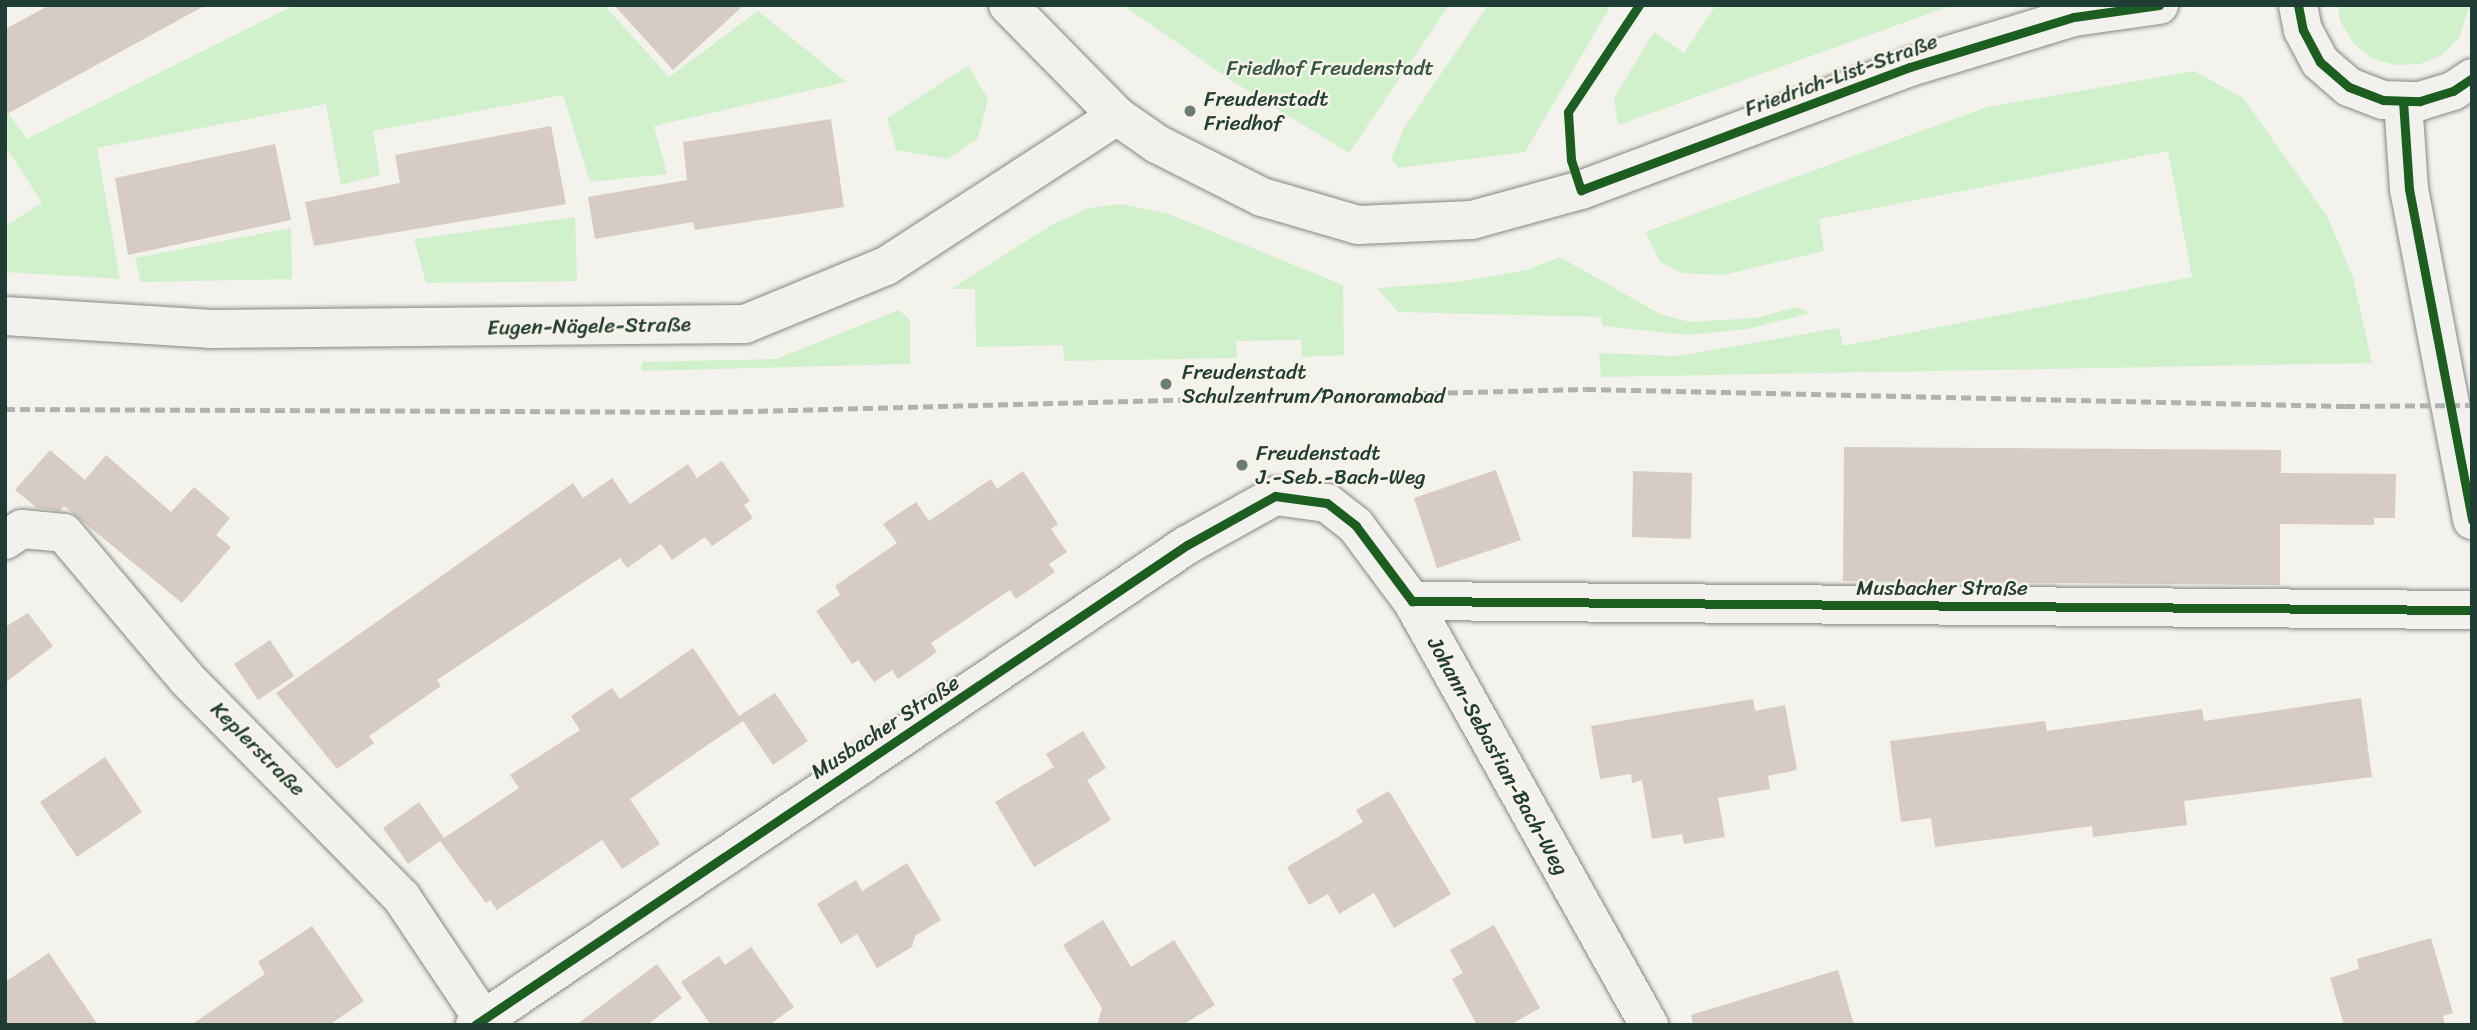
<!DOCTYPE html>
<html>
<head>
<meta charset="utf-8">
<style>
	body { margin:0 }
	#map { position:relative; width:2477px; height:1030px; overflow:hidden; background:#f4f2ec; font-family:Sriracha,sans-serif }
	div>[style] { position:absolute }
	.green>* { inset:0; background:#d1f0cc }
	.building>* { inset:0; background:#d6ccc4 }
	.roads { filter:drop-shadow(0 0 2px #848985) drop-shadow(0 0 2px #848985) }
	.minor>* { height:38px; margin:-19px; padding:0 19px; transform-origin:19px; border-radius:19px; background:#f2f1ed }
	.tertiary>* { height:38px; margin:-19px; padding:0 19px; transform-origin:19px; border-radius:19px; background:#f2f1ed }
	.rail>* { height:5px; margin-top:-2.5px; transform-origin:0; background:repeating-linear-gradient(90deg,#b0b2ae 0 10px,transparent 0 15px) }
	.cycleway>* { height:9px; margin:-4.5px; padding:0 4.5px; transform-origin:4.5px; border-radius:4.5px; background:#1b5e20 }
	.dots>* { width:19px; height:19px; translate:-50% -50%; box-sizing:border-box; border:4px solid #f7f3e8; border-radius:50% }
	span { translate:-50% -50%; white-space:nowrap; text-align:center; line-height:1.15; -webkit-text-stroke:5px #f7f3e8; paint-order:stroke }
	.park-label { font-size:21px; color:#365847 }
	.street-label { font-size:21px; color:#1f3d34 }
	.poi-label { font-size:21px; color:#1f3d34 }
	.left { translate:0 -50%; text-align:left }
	.frame { position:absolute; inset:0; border:7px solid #1f3d34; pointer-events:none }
</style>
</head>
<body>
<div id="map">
	<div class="green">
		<div style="clip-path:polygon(295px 5px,604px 5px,669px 77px,758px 11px,846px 82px,654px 126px,667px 174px,590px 182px,563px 95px,373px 131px,380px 175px,341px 185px,326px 104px,97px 148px,120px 279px,5px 272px,5px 226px,42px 203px,5px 145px,5px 109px,27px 139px)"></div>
		<div style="clip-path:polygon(1123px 5px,1449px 5px,1349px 153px,1232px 81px)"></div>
		<div style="clip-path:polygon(1488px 5px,1611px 5px,1525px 152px,1398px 168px,1391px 159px,1404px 128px)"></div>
		<div style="clip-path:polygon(1716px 5px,1953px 5px,1618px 125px,1614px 98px,1654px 32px,1684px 53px)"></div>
		<div style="clip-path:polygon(2338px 5px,2470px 5px,2459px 38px,2442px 55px,2420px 64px,2396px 65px,2373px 59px,2354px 44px,2340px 21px)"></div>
		<div style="clip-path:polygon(968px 66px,988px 99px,978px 138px,948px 159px,896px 150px,887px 118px)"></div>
		<div style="clip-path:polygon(2194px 71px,2243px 98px,2327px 216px,2353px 277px,2372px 363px,1601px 377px,1599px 353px,1677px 356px,1839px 328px,1843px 346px,2192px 277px,2168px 151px,1819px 219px,1824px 251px,1723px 275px,1682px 273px,1660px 262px,1645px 232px,1987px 107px)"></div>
		<div style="clip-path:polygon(1121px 204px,1169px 214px,1343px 285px,1344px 355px,1302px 357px,1301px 340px,1236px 341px,1237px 358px,1064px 361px,1063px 345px,976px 347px,975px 289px,951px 289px,1051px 225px,1089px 208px)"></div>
		<div style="clip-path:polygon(575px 217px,577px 281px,426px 283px,414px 239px)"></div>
		<div style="clip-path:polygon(291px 228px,292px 279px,141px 282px,135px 258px)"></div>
		<div style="clip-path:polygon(1560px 257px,1660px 314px,1690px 322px,1756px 318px,1796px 307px,1810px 313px,1747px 329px,1688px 335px,1603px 326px,1601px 317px,1398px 312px,1377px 288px,1457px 282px,1527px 270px)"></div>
		<div style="clip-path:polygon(899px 310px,910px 320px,910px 364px,641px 371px,642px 362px,776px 359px)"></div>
	</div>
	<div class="building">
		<div style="clip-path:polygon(50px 5px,206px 5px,5px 115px,5px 29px)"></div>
		<div style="clip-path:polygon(614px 5px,744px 5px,673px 70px)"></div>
		<div style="clip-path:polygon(831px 119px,844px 207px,695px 230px,693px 222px,595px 239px,588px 197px,687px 180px,683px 142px)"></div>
		<div style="clip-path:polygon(551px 126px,566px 204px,314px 246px,305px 202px,400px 183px,395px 155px)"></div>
		<div style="clip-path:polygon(275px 144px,291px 220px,128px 255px,115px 178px)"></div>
		<div style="clip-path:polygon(1844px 447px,2281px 450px,2281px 473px,2396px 474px,2395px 518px,2374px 518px,2374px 525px,2280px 524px,2280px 585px,1843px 581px)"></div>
		<div style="clip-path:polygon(50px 450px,85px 480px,106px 455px,171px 512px,194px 487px,230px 518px,216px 535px,231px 547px,182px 603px,64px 506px,60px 511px,37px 508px,15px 490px)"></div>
		<div style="clip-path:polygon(722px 461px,750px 501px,744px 505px,753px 518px,712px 546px,705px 537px,672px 560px,661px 544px,627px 568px,620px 558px,437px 680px,441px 686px,369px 736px,374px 743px,337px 769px,276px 693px,573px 483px,583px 498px,612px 478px,630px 504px,688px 464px,697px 478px)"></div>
		<div style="clip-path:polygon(1496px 470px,1521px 540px,1437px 568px,1414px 498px)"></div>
		<div style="clip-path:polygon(1023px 471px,1058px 524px,1051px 529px,1067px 552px,1049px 564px,1055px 572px,1016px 599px,1010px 590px,931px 643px,937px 652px,898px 679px,892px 670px,874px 682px,858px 660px,852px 664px,816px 611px,840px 595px,835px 586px,897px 543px,883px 524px,916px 502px,929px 521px,991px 479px,997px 489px)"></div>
		<div style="clip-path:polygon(1633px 471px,1692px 473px,1691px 539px,1632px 537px)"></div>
		<div style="clip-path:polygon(28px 613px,53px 646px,5px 683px,5px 627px)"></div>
		<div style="clip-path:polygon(270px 640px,294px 676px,258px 700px,234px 664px)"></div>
		<div style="clip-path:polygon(693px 648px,739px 716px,775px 693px,808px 741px,773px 765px,743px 721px,706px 746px,630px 799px,660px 844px,622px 869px,602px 840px,497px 910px,490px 900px,486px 903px,440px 841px,408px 864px,383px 828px,419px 802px,444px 838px,519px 788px,510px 775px,580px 730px,571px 716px,612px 688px,620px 699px)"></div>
		<div style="clip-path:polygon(2361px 698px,2372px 777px,2184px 801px,2187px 825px,2093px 837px,2092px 826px,1935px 847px,1931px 818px,1901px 822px,1890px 741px,2045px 721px,2047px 731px,2202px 709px,2204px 721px)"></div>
		<div style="clip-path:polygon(1753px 699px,1755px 711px,1785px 705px,1797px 770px,1768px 776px,1770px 789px,1718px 798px,1725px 837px,1684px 844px,1682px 834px,1652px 839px,1642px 780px,1632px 783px,1631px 774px,1600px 779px,1591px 726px)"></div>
		<div style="clip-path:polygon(1083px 731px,1106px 768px,1087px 780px,1111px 820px,1034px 867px,995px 802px,1054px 767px,1046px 754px)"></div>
		<div style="clip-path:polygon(105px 757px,142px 812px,77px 857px,40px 802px)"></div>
		<div style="clip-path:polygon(1389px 791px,1451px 894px,1394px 928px,1374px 893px,1339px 914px,1328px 894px,1309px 905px,1287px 867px,1363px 822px,1356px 810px)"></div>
		<div style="clip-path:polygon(907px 863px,941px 920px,915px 936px,912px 947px,877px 968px,857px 934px,841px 944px,817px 904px,856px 880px,862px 891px)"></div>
		<div style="clip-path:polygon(1103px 920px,1131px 967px,1174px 940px,1215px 1005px,1182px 1025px,1097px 1025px,1102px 1008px,1063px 945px)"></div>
		<div style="clip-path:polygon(1494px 925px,1540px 1008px,1510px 1025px,1477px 1025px,1452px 979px,1463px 973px,1450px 950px)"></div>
		<div style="clip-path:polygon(312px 926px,364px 1001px,329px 1025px,191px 1025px,265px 974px,258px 962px)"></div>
		<div style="clip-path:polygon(2431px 938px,2453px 1013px,2443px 1016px,2445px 1025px,2344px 1025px,2330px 978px,2359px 969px,2357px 959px)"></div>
		<div style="clip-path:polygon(751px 947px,794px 1007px,769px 1025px,711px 1025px,681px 982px,719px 956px,725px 965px)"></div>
		<div style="clip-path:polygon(49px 953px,98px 1025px,5px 1025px,5px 982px)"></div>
		<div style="clip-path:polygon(657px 964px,682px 998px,647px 1025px,576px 1025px)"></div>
		<div style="clip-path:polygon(1838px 970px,1854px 1025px,1693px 1025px,1691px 1015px)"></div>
	</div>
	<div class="roads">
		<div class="minor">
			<div style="left:1008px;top:5px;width:156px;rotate:45.5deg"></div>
			<div style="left:1117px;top:116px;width:49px;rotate:35deg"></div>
			<div style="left:1157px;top:144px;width:118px;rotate:26.8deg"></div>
			<div style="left:1262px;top:197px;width:100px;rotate:16.3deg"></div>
			<div style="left:1358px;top:225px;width:114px;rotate:-2.5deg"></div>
			<div style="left:1472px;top:220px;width:113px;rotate:-15.4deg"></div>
			<div style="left:1581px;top:190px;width:351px;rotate:-20.5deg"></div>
			<div style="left:1910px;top:67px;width:171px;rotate:-17deg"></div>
			<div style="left:2074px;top:17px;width:86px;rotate:-8deg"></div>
			<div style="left:5px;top:316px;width:204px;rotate:3.6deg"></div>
			<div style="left:209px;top:329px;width:536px;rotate:-0.53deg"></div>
			<div style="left:745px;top:324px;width:152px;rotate:-22.4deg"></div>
			<div style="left:886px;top:266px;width:275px;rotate:-33deg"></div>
			<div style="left:5px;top:540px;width:20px;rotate:-33deg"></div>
			<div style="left:22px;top:529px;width:42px;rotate:5.4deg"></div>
			<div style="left:64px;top:533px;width:189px;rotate:49.9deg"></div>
			<div style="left:186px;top:678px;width:308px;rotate:45.5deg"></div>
			<div style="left:402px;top:898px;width:146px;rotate:56.2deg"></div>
			<div style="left:1412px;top:601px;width:1060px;rotate:0.49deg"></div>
			<div style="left:475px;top:1025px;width:859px;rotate:-33.99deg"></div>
			<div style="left:1187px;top:545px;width:101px;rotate:-29.1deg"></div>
			<div style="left:1275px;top:496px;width:52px;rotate:7.7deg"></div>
			<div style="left:1327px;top:503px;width:37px;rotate:38deg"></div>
			<div style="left:1356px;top:526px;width:94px;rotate:53.3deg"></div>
			<div style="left:1412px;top:601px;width:486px;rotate:60.8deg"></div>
		</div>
		<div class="tertiary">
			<div style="left:2298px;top:5px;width:25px;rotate:79deg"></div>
			<div style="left:2303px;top:30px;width:36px;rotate:62deg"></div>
			<div style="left:2320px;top:62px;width:38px;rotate:41deg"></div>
			<div style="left:2349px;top:87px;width:36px;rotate:21deg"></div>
			<div style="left:2383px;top:100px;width:37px;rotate:2deg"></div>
			<div style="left:2420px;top:101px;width:34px;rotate:-17deg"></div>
			<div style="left:2453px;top:91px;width:23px;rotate:-34deg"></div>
			<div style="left:2403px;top:101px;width:88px;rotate:86.1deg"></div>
			<div style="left:2409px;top:189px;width:337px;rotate:79.2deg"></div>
		</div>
	</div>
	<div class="rail">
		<div style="left:5px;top:409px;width:708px;rotate:0.24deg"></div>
		<div style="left:713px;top:412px;width:873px;rotate:-1.51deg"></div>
		<div style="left:1586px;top:389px;width:759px;rotate:1.28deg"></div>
		<div style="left:2345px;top:406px;width:127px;rotate:-0.5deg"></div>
	</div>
	<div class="cycleway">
		<div style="left:1639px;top:5px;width:128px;rotate:123.6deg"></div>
		<div style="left:1568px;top:112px;width:48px;rotate:86.4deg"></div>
		<div style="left:1571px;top:160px;width:32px;rotate:72deg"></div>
		<div style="left:1581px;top:190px;width:351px;rotate:-20.5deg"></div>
		<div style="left:1910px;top:67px;width:171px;rotate:-17deg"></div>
		<div style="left:2074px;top:17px;width:86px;rotate:-8deg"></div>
		<div style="left:2298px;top:5px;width:25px;rotate:79deg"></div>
		<div style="left:2303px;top:30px;width:36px;rotate:62deg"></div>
		<div style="left:2320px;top:62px;width:38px;rotate:41deg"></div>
		<div style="left:2349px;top:87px;width:36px;rotate:21deg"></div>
		<div style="left:2383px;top:100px;width:37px;rotate:2deg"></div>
		<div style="left:2420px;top:101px;width:34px;rotate:-17deg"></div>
		<div style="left:2453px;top:91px;width:23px;rotate:-34deg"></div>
		<div style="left:2403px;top:101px;width:88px;rotate:86.1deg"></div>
		<div style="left:2409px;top:189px;width:337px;rotate:79.2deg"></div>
		<div style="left:475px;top:1025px;width:859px;rotate:-33.99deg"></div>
		<div style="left:1187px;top:545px;width:101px;rotate:-29.1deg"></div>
		<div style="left:1275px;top:496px;width:52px;rotate:7.7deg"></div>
		<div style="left:1327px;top:503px;width:37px;rotate:38deg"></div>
		<div style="left:1356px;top:526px;width:94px;rotate:53.3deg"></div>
		<div style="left:1412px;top:601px;width:1060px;rotate:0.49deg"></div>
	</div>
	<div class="dots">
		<div style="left:1190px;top:111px;background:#6a7c74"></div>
		<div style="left:1166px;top:384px;background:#6a7c74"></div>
		<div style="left:1242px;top:465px;background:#6a7c74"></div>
	</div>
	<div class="park-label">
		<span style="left:1330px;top:68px">Friedhof Freudenstadt</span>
	</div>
	<div class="street-label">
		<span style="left:1841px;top:75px;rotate:-20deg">Friedrich-List-Straße</span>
		<span style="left:589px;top:326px;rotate:-1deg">Eugen-Nägele-Straße</span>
		<span style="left:1942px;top:588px">Musbacher Straße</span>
		<span style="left:885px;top:727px;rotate:-33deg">Musbacher Straße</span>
		<span style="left:258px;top:749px;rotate:45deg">Keplerstraße</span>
		<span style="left:1498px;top:756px;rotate:61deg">Johann-Sebastian-Bach-Weg</span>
	</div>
	<div class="poi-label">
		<span class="left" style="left:1204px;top:111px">Freudenstadt<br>Friedhof</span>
		<span class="left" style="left:1182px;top:384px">Freudenstadt<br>Schulzentrum/Panoramabad</span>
		<span class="left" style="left:1256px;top:465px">Freudenstadt<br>J.-Seb.-Bach-Weg</span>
	</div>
	<div class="frame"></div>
</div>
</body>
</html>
